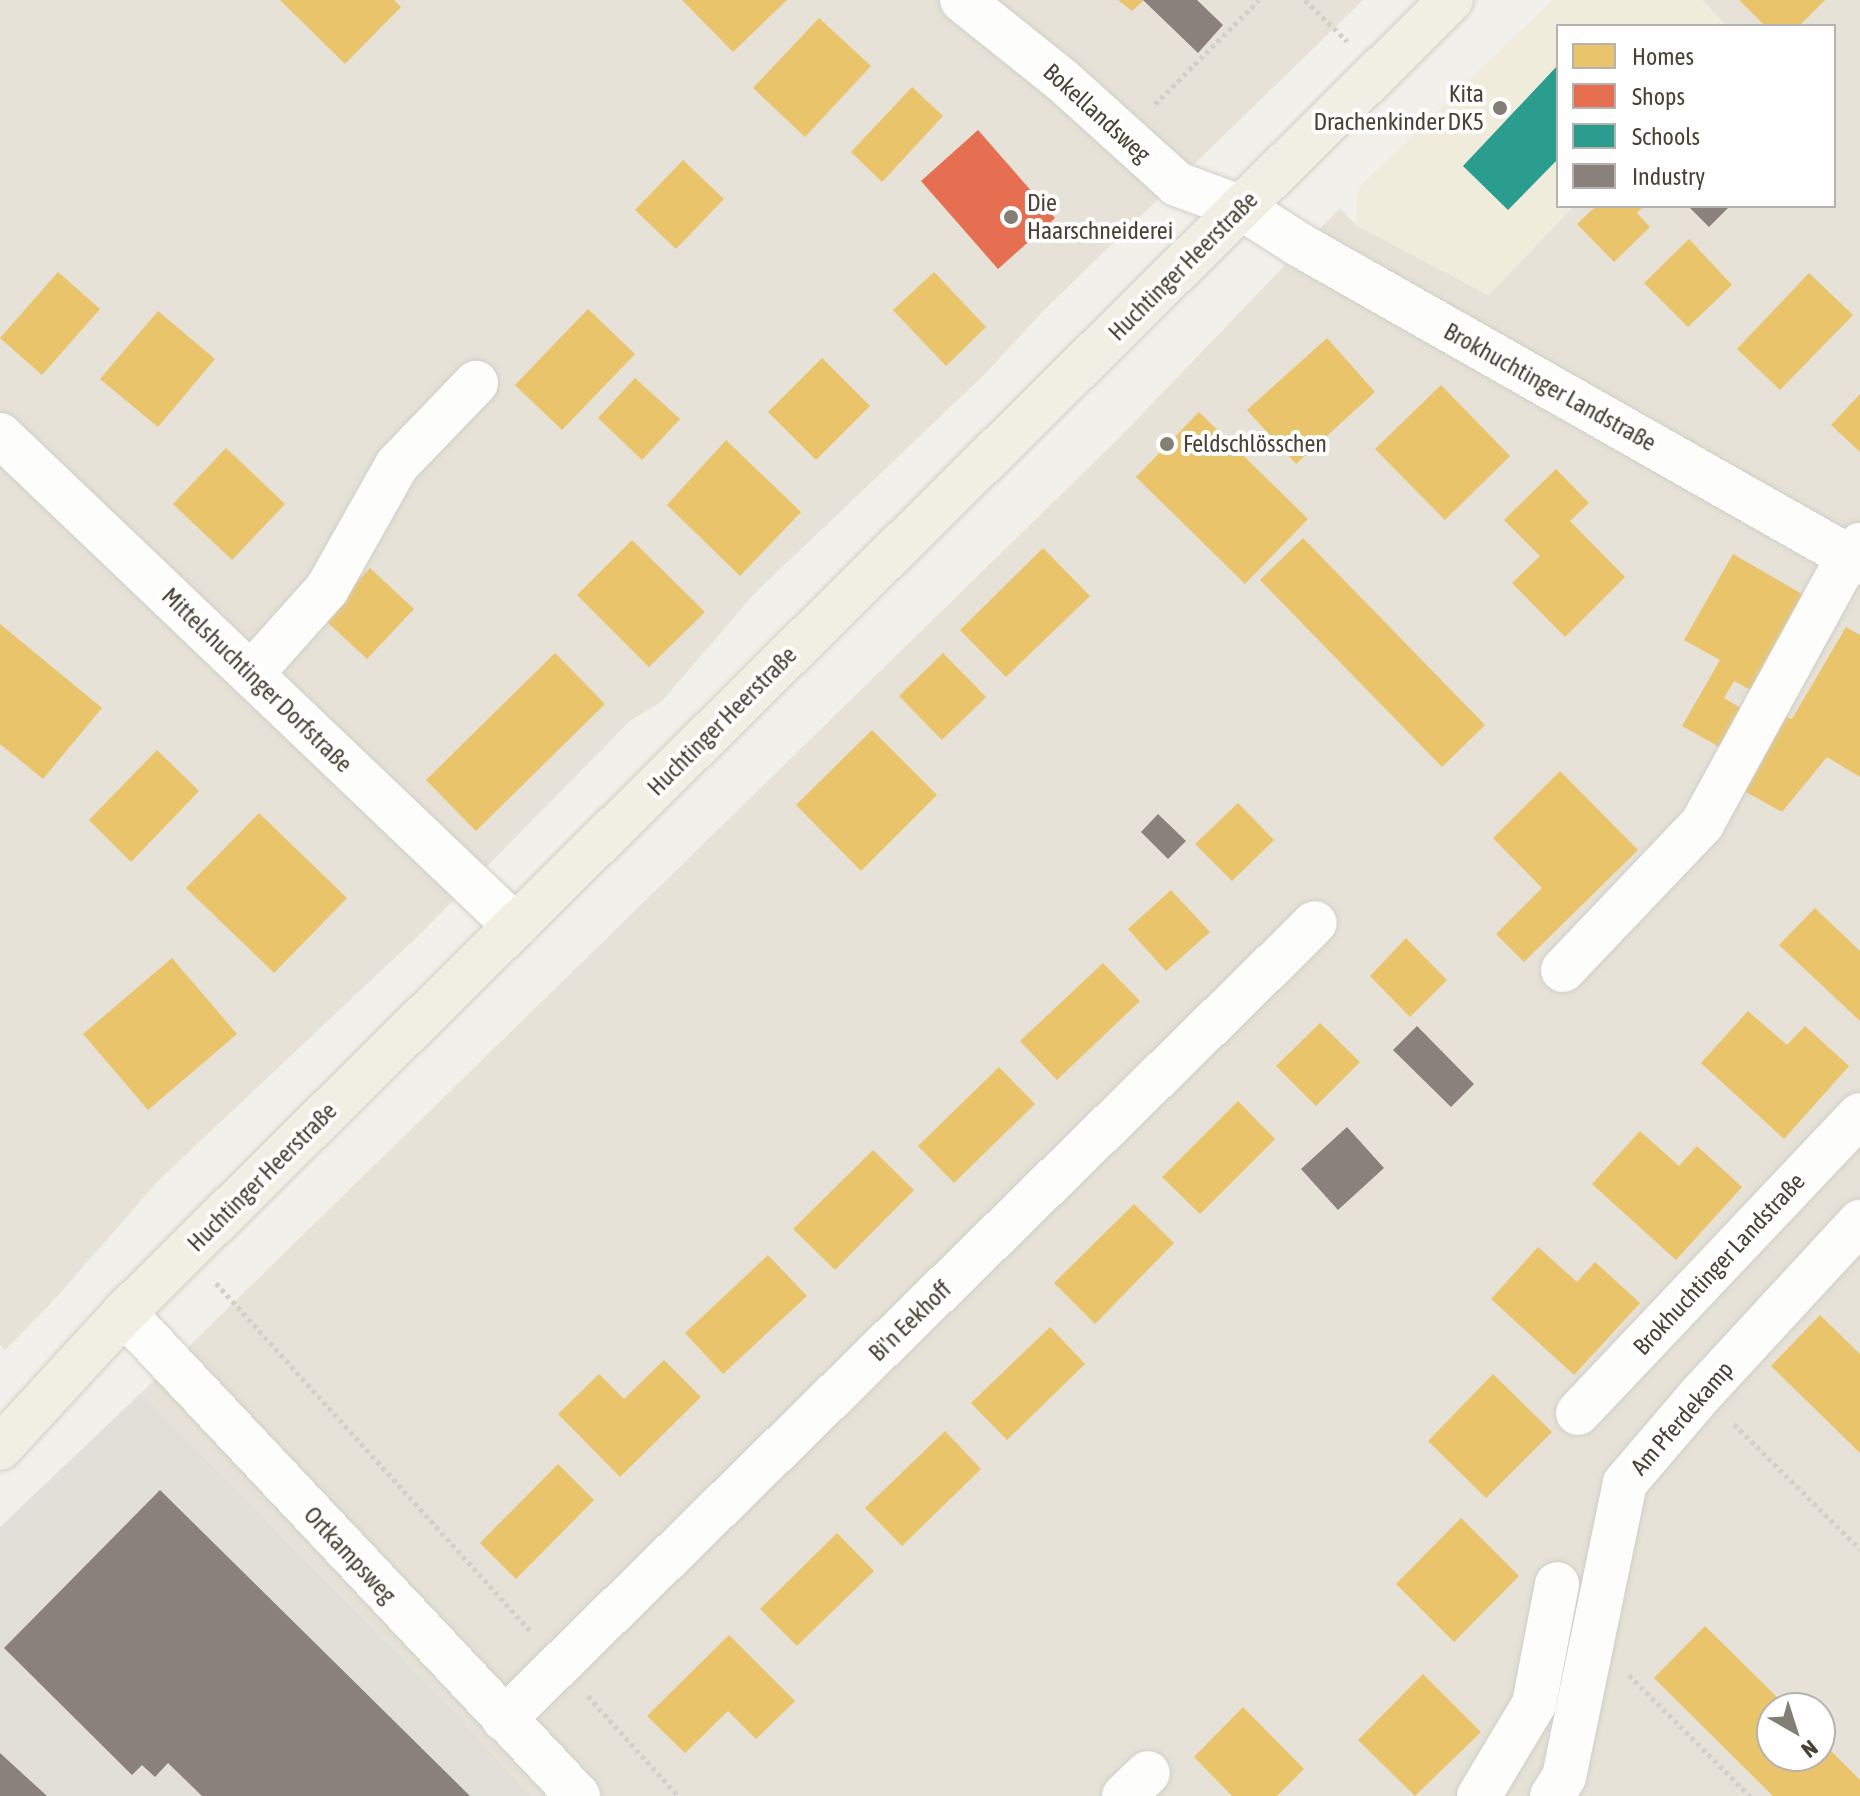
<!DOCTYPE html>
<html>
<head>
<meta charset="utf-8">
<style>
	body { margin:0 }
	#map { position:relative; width:1860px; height:1796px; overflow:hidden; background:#f2f0ea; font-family:"Asap Condensed",sans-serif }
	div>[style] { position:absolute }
	.residential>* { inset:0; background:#e6e2d7 }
	.industrial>* { inset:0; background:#e2dfd8 }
	.education>* { inset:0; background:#f0ecdc }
	.homes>* { inset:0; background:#e9c46a }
	.shops>* { inset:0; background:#e76f51 }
	.schools>* { inset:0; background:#2a9d8f }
	.industry>* { inset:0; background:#8a817c }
	.path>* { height:5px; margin-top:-2.5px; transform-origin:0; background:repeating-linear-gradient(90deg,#d2d0ca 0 4px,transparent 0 8px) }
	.roads { filter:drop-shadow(0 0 2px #d0cec8) drop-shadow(0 0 2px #d0cec8) }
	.minor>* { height:44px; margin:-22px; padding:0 22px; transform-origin:22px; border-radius:22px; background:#fdfdfc }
	.major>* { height:44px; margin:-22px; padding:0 22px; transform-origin:22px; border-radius:22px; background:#f1eee4 }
	.dots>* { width:22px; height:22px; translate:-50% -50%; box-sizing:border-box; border:4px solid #fff; border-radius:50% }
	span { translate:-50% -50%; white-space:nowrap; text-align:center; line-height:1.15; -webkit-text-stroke:8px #fff; paint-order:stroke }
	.poi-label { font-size:24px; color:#494235 }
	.right { translate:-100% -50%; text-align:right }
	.left { translate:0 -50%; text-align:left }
	.street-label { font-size:24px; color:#494235 }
	.legend { position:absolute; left:1556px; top:24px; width:280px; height:184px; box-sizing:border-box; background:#fff; border:2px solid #b6b3ae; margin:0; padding:10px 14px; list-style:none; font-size:24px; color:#494235 }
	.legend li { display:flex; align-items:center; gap:16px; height:40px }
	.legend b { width:40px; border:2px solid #b6b3ae }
	.north { position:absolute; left:1756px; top:1692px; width:80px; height:80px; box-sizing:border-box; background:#fff; border:2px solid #b6b3ae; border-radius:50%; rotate:141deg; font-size:22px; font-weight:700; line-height:32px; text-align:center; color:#494235 }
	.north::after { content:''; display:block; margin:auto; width:28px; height:36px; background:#847f74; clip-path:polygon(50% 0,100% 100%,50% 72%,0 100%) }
</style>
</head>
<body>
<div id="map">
	<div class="residential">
		<div style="clip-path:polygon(0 0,1363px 0,1044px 310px,986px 373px,755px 593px,661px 702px,631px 720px,420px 934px,159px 1180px,54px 1300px,5px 1350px,0 1345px)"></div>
		<div style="clip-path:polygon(evenodd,1702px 0,1860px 0,1860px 1796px,531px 1796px,451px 1708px,141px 1393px,1121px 436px,1340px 208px,1356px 225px,1488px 295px,1574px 206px,1834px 206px,1834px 26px,1727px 26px,1702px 0,1772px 1708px,1820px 1708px,1820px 1756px,1772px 1756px,1772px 1708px)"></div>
	</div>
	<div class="industrial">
		<div style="clip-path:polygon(141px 1393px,451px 1708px,531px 1796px,0 1796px,0 1527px)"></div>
	</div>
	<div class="education">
		<div style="clip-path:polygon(1552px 0,1702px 0,1727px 26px,1558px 26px,1558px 206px,1574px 206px,1489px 295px,1356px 225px,1357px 189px)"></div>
	</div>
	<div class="homes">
		<div style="clip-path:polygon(280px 0,394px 0,401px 7px,345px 64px)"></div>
		<div style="clip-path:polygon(682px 0,787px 0,733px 52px)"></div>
		<div style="clip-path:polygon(1118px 0,1144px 0,1132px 11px)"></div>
		<div style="clip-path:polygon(1739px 0,1825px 0,1799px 26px,1765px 26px)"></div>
		<div style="clip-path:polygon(819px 18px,871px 66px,805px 137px,753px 88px)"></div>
		<div style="clip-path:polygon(912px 87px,943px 116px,882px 182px,851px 152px)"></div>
		<div style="clip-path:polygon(683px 160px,724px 199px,676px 249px,635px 210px)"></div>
		<div style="clip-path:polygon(1596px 206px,1644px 206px,1637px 213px,1650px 227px,1614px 262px,1577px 224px)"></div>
		<div style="clip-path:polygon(1689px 239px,1732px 285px,1688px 327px,1644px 283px)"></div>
		<div style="clip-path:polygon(58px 272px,100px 309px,42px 375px,0 338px)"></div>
		<div style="clip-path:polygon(934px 272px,986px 327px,946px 366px,893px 310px)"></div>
		<div style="clip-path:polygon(1809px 273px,1853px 315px,1780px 390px,1737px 349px)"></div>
		<div style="clip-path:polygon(588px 309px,635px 354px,562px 430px,515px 385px)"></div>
		<div style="clip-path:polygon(158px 311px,215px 359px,158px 427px,100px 379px)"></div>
		<div style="clip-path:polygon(1327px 338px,1375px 392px,1296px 464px,1247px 410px)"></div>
		<div style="clip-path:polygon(822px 358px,870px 406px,816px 460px,768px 412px)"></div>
		<div style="clip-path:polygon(635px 378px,680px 419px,642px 460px,598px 418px)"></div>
		<div style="clip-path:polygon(1441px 385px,1510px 456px,1445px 520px,1375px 449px)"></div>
		<div style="clip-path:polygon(1860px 394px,1860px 452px,1831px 425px)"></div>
		<div style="clip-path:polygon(1199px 412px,1308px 519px,1245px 584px,1136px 477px)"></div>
		<div style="clip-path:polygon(726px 440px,801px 512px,740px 576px,667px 505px)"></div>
		<div style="clip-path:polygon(226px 448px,285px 504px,232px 560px,173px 504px)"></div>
		<div style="clip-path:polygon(1556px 469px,1589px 503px,1570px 521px,1625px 577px,1565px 637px,1512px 583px,1540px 556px,1504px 520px)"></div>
		<div style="clip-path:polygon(1303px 538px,1485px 725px,1442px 767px,1260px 580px)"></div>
		<div style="clip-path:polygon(632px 540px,705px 612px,649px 667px,577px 595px)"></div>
		<div style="clip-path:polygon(1043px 548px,1090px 596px,1006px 677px,960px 630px)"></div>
		<div style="clip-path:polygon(1733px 554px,1814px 601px,1760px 695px,1734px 681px,1724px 698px,1754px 716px,1732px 754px,1682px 726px,1720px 660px,1684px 640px)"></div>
		<div style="clip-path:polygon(370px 568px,414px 609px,367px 659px,323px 618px)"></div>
		<div style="clip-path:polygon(0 624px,102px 708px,43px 779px,0 744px)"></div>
		<div style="clip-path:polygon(1846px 627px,1860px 635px,1860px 777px,1827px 757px,1782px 812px,1737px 787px,1778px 715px,1792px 719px)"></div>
		<div style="clip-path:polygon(555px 653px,605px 704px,476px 831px,426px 780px)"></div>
		<div style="clip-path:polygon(943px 653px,986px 697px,942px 740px,899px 696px)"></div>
		<div style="clip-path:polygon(872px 730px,937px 795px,861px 871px,796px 805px)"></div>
		<div style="clip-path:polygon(157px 750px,199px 791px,131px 862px,89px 820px)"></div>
		<div style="clip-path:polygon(1560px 771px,1638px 850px,1524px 962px,1496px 934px,1542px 888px,1493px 838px)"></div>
		<div style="clip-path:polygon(1238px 803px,1274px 840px,1232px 881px,1195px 844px)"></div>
		<div style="clip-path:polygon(259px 813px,347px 898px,274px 973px,186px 888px)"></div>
		<div style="clip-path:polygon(1171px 890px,1210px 932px,1166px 971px,1128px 929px)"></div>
		<div style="clip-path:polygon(1815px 908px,1860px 951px,1860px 1021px,1779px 945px)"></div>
		<div style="clip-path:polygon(1406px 938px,1447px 980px,1410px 1017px,1370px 976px)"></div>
		<div style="clip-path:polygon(172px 958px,237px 1034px,148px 1110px,83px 1034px)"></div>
		<div style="clip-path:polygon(1103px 963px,1140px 1001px,1057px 1080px,1020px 1041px)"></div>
		<div style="clip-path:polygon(1748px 1011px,1787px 1045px,1805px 1026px,1849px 1066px,1784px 1139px,1701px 1063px)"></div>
		<div style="clip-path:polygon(1320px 1023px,1360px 1062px,1316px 1106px,1276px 1066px)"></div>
		<div style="clip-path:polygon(999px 1067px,1035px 1104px,954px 1183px,918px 1146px)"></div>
		<div style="clip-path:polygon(1238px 1101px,1275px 1139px,1200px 1214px,1162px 1177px)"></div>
		<div style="clip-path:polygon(1640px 1131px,1679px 1166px,1697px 1146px,1742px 1187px,1676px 1260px,1592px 1184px)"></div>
		<div style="clip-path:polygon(873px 1150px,914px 1190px,835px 1270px,793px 1229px)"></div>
		<div style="clip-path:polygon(1134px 1204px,1174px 1243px,1095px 1324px,1054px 1283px)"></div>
		<div style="clip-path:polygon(1538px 1247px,1577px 1282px,1595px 1262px,1640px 1303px,1574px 1375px,1491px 1299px)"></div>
		<div style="clip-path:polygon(768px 1255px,807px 1296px,723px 1374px,685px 1333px)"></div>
		<div style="clip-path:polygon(1820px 1315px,1860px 1354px,1860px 1453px,1771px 1366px)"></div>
		<div style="clip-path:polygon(1050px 1327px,1085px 1364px,1007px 1440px,971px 1403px)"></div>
		<div style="clip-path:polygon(664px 1360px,701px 1397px,620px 1477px,558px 1414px,599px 1374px,624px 1399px)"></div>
		<div style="clip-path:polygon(1493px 1374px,1552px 1432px,1486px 1498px,1428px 1441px)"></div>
		<div style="clip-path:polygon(945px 1431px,981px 1469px,902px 1546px,865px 1508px)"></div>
		<div style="clip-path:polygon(558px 1464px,594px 1500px,516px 1579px,480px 1543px)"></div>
		<div style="clip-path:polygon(1461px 1518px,1519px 1576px,1454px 1642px,1396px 1584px)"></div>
		<div style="clip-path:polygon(837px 1533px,874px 1571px,797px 1646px,760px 1609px)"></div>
		<div style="clip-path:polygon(1705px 1626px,1788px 1708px,1772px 1708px,1772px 1756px,1820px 1756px,1820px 1740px,1860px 1780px,1860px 1796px,1773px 1796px,1654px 1678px)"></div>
		<div style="clip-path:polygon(729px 1635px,795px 1701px,756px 1739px,728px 1711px,685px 1753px,647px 1716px)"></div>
		<div style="clip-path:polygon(1423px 1674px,1481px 1732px,1415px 1796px,1358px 1740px)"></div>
		<div style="clip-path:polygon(1243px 1707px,1304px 1769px,1277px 1796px,1232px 1796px,1194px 1757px)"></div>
	</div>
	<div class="shops">
		<div style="clip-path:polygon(978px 130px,1055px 218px,998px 269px,921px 181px)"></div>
	</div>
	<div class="schools">
		<div style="clip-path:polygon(1558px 65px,1558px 159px,1508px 210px,1463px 166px)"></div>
	</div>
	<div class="industry">
		<div style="clip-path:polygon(1143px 0,1197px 0,1223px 25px,1198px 53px)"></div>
		<div style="clip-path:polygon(1688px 206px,1730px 206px,1709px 227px)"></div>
		<div style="clip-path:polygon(1158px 814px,1186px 841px,1168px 859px,1141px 832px)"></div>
		<div style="clip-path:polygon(1417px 1026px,1474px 1084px,1451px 1107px,1393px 1050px)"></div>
		<div style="clip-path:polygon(1347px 1127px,1384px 1168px,1338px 1210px,1301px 1169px)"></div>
		<div style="clip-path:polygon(160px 1490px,466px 1792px,470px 1796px,202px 1796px,168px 1763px,155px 1777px,142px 1765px,132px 1775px,4px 1648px)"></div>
		<div style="clip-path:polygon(0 1753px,47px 1796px,0 1796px)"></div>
	</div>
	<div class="path">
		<div style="left:1305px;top:0;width:59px;rotate:44.3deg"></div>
		<div style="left:1155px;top:104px;width:147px;rotate:-45deg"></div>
		<div style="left:216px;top:1283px;width:469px;rotate:47.9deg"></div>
		<div style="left:1734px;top:1424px;width:177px;rotate:44.8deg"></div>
		<div style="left:1629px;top:1675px;width:171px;rotate:45deg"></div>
		<div style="left:588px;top:1696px;width:135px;rotate:48deg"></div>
	</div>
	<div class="roads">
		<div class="minor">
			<div style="left:962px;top:0;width:128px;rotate:38.7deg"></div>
			<div style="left:1062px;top:80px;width:155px;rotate:42.1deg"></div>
			<div style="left:1177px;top:184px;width:69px;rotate:20.3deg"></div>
			<div style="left:1242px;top:208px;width:67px;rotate:32.7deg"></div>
			<div style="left:1298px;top:244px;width:646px;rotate:29.58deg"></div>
			<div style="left:0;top:435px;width:712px;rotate:43.63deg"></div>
			<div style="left:251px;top:674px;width:114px;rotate:-48.2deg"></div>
			<div style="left:327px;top:589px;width:142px;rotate:-60.6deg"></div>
			<div style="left:397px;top:465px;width:114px;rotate:-46.1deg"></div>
			<div style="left:1563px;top:970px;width:202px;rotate:-46.4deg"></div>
			<div style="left:1702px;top:824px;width:306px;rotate:-61.3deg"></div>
			<div style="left:1849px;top:556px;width:16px;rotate:-45deg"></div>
			<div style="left:124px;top:1313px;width:663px;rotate:46.77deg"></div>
			<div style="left:1578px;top:1413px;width:410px;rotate:-46.6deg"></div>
			<div style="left:504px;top:1719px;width:1136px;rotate:-44.47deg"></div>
			<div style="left:1124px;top:1796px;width:33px;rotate:-44deg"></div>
			<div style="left:1479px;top:1796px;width:107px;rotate:-59.1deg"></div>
			<div style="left:1534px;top:1704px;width:122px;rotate:-79.1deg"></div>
			<div style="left:1552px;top:1796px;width:22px;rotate:-58deg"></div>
			<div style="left:1564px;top:1777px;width:300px;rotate:-78.3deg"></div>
			<div style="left:1625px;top:1483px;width:118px;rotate:-49.5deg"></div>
			<div style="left:1702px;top:1393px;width:233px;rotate:-47.3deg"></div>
		</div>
		<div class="major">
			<div style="left:0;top:1448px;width:183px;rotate:-47.4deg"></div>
			<div style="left:124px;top:1313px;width:1867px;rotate:-44.7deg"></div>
		</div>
	</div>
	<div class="dots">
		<div style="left:1500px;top:108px;background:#847f74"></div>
		<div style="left:1011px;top:217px;background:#847f74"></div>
		<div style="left:1167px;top:444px;background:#847f74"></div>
	</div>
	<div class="poi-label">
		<span class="right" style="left:1484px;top:108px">Kita<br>Drachenkinder DK5</span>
		<span class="left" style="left:1027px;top:217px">Die<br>Haarschneiderei</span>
		<span class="left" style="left:1183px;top:444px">Feldschlösschen</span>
	</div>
	<div class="street-label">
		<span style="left:1097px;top:113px;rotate:42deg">Bokellandsweg</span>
		<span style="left:1183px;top:266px;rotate:-45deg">Huchtinger Heerstraße</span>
		<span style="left:1550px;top:387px;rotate:29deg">Brokhuchtinger Landstraße</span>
		<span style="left:257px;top:680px;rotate:44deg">Mittelshuchtinger Dorfstraße</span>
		<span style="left:722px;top:721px;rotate:-45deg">Huchtinger Heerstraße</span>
		<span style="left:262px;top:1177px;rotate:-45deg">Huchtinger Heerstraße</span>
		<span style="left:1719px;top:1264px;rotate:-47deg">Brokhuchtinger Landstraße</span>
		<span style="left:910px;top:1321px;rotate:-44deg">Bi'n Eekhoff</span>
		<span style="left:1682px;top:1418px;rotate:-49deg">Am Pferdekamp</span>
		<span style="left:350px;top:1555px;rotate:47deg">Ortkampsweg</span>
	</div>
	<ul class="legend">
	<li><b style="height:22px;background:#e9c46a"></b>Homes</li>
	<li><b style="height:22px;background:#e76f51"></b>Shops</li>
	<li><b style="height:22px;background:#2a9d8f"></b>Schools</li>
	<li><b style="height:22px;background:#8a817c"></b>Industry</li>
	</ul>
	<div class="north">N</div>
</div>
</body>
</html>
